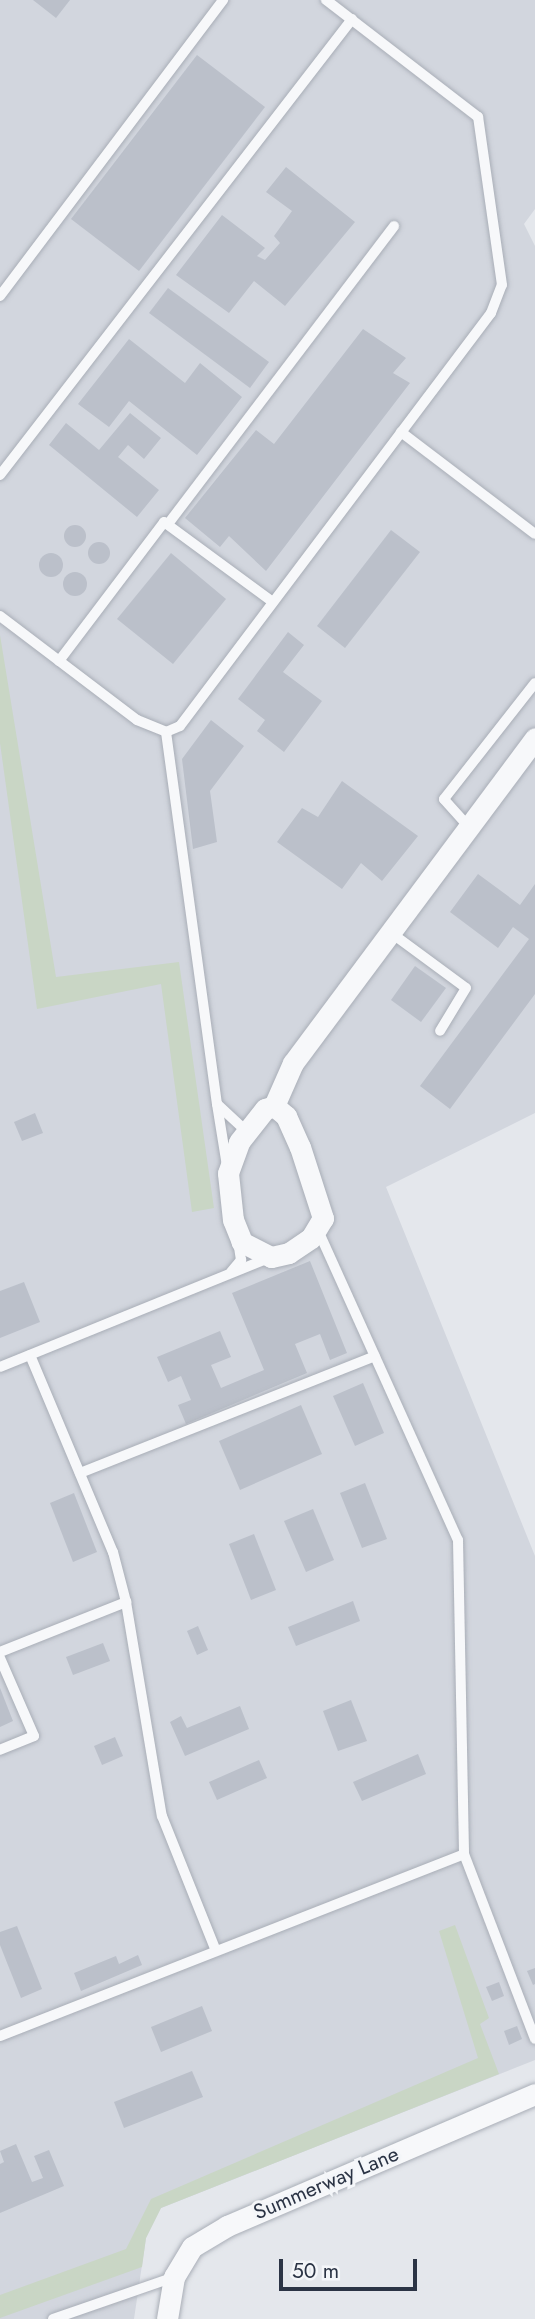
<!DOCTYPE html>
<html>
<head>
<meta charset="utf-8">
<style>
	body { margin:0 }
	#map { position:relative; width:535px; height:2319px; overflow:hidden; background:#e4e7ec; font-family:Jost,sans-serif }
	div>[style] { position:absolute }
	.built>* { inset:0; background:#d2d6de }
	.green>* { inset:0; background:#c9d6c5 }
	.building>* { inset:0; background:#bbc0ca }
	.round { border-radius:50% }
	.roads { filter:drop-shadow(0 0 2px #a9aeb7) drop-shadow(0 0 2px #a9aeb7) }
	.lane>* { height:10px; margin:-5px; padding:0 5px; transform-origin:5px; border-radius:5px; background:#f7f8fa }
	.street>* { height:21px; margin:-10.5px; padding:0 10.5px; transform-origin:10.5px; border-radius:10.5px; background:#f7f8fa }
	span { translate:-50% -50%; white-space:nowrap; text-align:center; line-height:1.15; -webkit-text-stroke:6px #f4f6f9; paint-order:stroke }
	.street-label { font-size:21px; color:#2b3445 }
	.scale { position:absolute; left:279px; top:2259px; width:138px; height:32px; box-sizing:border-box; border:4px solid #2b3445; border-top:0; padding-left:9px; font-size:21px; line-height:24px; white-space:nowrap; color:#2b3445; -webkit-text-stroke:5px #f4f6f9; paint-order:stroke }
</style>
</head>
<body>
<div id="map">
	<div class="built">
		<div style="clip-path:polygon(0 0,535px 0,535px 209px,524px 224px,535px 246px,535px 1113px,386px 1187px,535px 1556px,535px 2060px,161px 2208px,146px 2238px,134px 2319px,0 2319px)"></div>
	</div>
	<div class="green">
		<div style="clip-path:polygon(0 635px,56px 977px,179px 962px,214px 1208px,192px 1212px,161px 984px,37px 1009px,0 743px)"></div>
		<div style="clip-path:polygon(455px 1925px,489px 2018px,480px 2024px,499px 2074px,161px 2208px,146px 2238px,142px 2267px,0 2318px,0 2295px,126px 2249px,151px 2199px,478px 2058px,439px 1931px)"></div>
	</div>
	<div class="building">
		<div style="clip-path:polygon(33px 0,70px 0,56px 18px)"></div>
		<div style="clip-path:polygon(197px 55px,265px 107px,139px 271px,71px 219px)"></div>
		<div style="clip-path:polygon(286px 167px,355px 222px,285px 306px,254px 281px,229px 313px,176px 275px,222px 215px,265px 248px,257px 256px,265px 260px,280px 243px,274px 236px,292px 211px,266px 192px)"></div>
		<div style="clip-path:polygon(168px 288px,269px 362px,250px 388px,149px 313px)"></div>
		<div style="clip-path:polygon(363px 329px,406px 358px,393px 373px,410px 383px,266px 571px,229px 536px,220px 547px,185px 518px,256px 430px,274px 444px)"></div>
		<div style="clip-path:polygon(129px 339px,185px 383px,200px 363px,242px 397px,197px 455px,129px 401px,109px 427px,78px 404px)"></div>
		<div style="clip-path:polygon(130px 413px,161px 438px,144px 459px,128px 445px,118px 457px,159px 490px,137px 517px,49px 445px,66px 423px,99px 450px)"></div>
		<div class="round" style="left:64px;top:525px;width:22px;height:22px"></div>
		<div style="clip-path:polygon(391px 530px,420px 552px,345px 648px,317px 626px)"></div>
		<div class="round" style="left:88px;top:542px;width:22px;height:22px"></div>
		<div style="clip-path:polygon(171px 553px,226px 599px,173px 664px,117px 619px)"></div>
		<div class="round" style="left:39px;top:553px;width:24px;height:24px"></div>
		<div class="round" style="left:63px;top:572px;width:24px;height:24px"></div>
		<div style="clip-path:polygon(288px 632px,304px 645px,283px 672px,322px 701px,284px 752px,257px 731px,265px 720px,238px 699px)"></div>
		<div style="clip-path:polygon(211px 720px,244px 746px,210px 791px,217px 842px,193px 849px,182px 759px)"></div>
		<div style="clip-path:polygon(342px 781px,418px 836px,382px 881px,361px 863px,342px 889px,277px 842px,302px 808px,318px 817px)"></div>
		<div style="clip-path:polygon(478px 874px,520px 905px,535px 884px,535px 994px,450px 1109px,420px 1086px,529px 939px,513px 927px,498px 948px,450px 912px)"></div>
		<div style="clip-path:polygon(415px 966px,446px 988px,421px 1022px,391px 1000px)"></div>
		<div style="clip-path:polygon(35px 1113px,43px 1133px,22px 1141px,14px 1122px)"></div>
		<div style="clip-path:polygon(310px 1261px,347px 1353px,330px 1360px,320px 1334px,295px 1344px,307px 1373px,186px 1424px,178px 1405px,191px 1400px,181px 1376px,168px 1382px,157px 1357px,220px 1331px,231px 1357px,211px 1365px,221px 1388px,264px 1370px,232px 1293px)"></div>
		<div style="clip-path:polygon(24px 1282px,40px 1322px,0 1338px,0 1291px)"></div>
		<div style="clip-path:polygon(363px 1383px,384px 1433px,355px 1446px,333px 1396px)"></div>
		<div style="clip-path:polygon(301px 1405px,322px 1454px,240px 1490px,219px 1441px)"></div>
		<div style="clip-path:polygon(365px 1483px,387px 1539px,362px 1548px,340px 1493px)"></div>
		<div style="clip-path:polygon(74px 1493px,97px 1552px,73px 1562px,50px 1503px)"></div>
		<div style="clip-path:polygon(313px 1509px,334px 1560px,306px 1572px,284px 1521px)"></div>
		<div style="clip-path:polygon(254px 1534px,276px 1590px,251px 1600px,229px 1544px)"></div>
		<div style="clip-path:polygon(353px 1601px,360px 1621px,296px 1646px,288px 1627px)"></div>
		<div style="clip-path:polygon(198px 1626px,208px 1650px,197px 1655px,187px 1631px)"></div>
		<div style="clip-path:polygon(103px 1643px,110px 1661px,73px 1675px,66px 1657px)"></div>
		<div style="clip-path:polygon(0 1688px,13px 1721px,0 1727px)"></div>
		<div style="clip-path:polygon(351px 1700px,367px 1741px,338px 1751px,323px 1711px)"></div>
		<div style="clip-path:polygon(240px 1706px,249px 1729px,185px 1756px,170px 1722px,181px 1716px,187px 1728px)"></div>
		<div style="clip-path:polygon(115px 1737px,123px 1756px,102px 1765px,94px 1746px)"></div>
		<div style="clip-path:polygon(418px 1754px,426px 1774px,362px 1801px,353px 1782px)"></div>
		<div style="clip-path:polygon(259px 1760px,267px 1778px,217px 1800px,209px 1782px)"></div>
		<div style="clip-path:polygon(17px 1926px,42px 1989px,21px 1998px,0 1945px,0 1932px)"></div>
		<div style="clip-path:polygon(138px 1955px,142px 1965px,81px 1991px,74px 1973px,116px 1956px,119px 1964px)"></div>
		<div style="clip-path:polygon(535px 1968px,535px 1984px,533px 1985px,527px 1971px)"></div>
		<div style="clip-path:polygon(499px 1982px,504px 1996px,492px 2001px,486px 1987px)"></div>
		<div style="clip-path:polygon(202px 2006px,212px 2031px,161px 2052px,151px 2027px)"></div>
		<div style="clip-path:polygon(517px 2026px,522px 2039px,509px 2045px,504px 2031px)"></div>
		<div style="clip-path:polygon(192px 2071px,203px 2097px,124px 2128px,114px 2102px)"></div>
		<div style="clip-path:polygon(16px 2144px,32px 2182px,43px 2178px,34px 2156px,49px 2150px,64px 2186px,0 2213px,0 2164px,4px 2162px,0 2151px)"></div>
	</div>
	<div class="roads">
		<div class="lane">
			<div style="left:0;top:296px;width:371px;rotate:-53deg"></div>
			<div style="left:401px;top:432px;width:168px;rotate:37.3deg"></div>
			<div style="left:0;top:475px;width:576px;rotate:-52.33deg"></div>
			<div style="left:168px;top:524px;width:374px;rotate:-52.8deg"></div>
			<div style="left:0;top:616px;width:172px;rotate:37.2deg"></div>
			<div style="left:137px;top:720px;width:31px;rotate:22deg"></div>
			<div style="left:166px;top:732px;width:15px;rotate:-23deg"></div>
			<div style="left:180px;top:726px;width:517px;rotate:-53.02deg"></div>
			<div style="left:491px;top:313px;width:30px;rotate:-69deg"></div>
			<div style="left:502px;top:285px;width:170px;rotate:-98.1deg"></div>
			<div style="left:478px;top:117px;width:192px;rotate:-142.4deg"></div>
			<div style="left:59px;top:661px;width:174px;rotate:-52.9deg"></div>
			<div style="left:164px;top:522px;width:135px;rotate:36.3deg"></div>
			<div style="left:166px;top:732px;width:375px;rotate:82.2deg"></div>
			<div style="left:468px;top:826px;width:36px;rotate:-132deg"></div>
			<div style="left:444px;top:799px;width:147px;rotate:-51.9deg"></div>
			<div style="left:390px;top:932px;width:94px;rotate:36.4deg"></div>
			<div style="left:466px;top:988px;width:50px;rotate:121.2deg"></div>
			<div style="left:227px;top:1166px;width:63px;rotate:-99.2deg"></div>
			<div style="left:217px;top:1104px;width:41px;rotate:43deg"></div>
			<div style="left:317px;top:1228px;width:342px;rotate:65.7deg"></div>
			<div style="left:458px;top:1540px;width:314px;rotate:88.9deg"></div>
			<div style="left:464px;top:1854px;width:198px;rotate:69deg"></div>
			<div style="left:231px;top:1272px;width:16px;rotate:-50deg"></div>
			<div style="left:241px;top:1260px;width:19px;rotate:-99deg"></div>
			<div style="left:30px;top:1355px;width:214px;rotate:67.2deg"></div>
			<div style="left:113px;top:1552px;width:52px;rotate:75.4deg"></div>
			<div style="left:126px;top:1602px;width:217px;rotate:80.5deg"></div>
			<div style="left:162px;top:1816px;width:145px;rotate:68.2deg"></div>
			<div style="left:0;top:1367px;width:292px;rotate:-22.1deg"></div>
			<div style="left:80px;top:1473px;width:317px;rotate:-21.6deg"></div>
			<div style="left:0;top:1652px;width:136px;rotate:-21.6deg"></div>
			<div style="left:0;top:1658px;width:85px;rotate:66.4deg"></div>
			<div style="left:34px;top:1736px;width:37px;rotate:158deg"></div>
			<div style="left:0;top:2036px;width:498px;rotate:-21.4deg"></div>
			<div style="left:53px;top:2319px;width:128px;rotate:-19.1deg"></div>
		</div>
		<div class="street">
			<div style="left:274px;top:1106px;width:47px;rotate:-66.2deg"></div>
			<div style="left:293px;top:1063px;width:405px;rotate:-53.3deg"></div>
			<div style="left:274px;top:1106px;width:16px;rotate:40deg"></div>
			<div style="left:286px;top:1116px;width:34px;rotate:66deg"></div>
			<div style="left:300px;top:1147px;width:75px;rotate:72.1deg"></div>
			<div style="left:323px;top:1218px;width:23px;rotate:121deg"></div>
			<div style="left:311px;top:1238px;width:27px;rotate:146deg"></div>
			<div style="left:289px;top:1253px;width:18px;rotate:167deg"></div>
			<div style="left:271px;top:1257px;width:33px;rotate:-153deg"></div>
			<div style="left:242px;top:1242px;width:24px;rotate:-112deg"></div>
			<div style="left:233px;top:1220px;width:47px;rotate:-96.1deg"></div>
			<div style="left:228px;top:1173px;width:33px;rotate:-70deg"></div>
			<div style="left:239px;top:1142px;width:42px;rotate:-51.8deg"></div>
			<div style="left:265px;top:1109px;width:9px;rotate:-18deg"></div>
			<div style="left:167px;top:2319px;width:43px;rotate:-80.5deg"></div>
			<div style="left:174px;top:2277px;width:35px;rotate:-59deg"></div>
			<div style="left:192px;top:2247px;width:41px;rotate:-31deg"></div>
			<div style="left:227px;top:2226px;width:335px;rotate:-23.2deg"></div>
		</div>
	</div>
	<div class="street-label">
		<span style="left:326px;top:2183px;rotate:-23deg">Summerway Lane</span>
	</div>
	<div class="scale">50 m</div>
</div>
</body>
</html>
